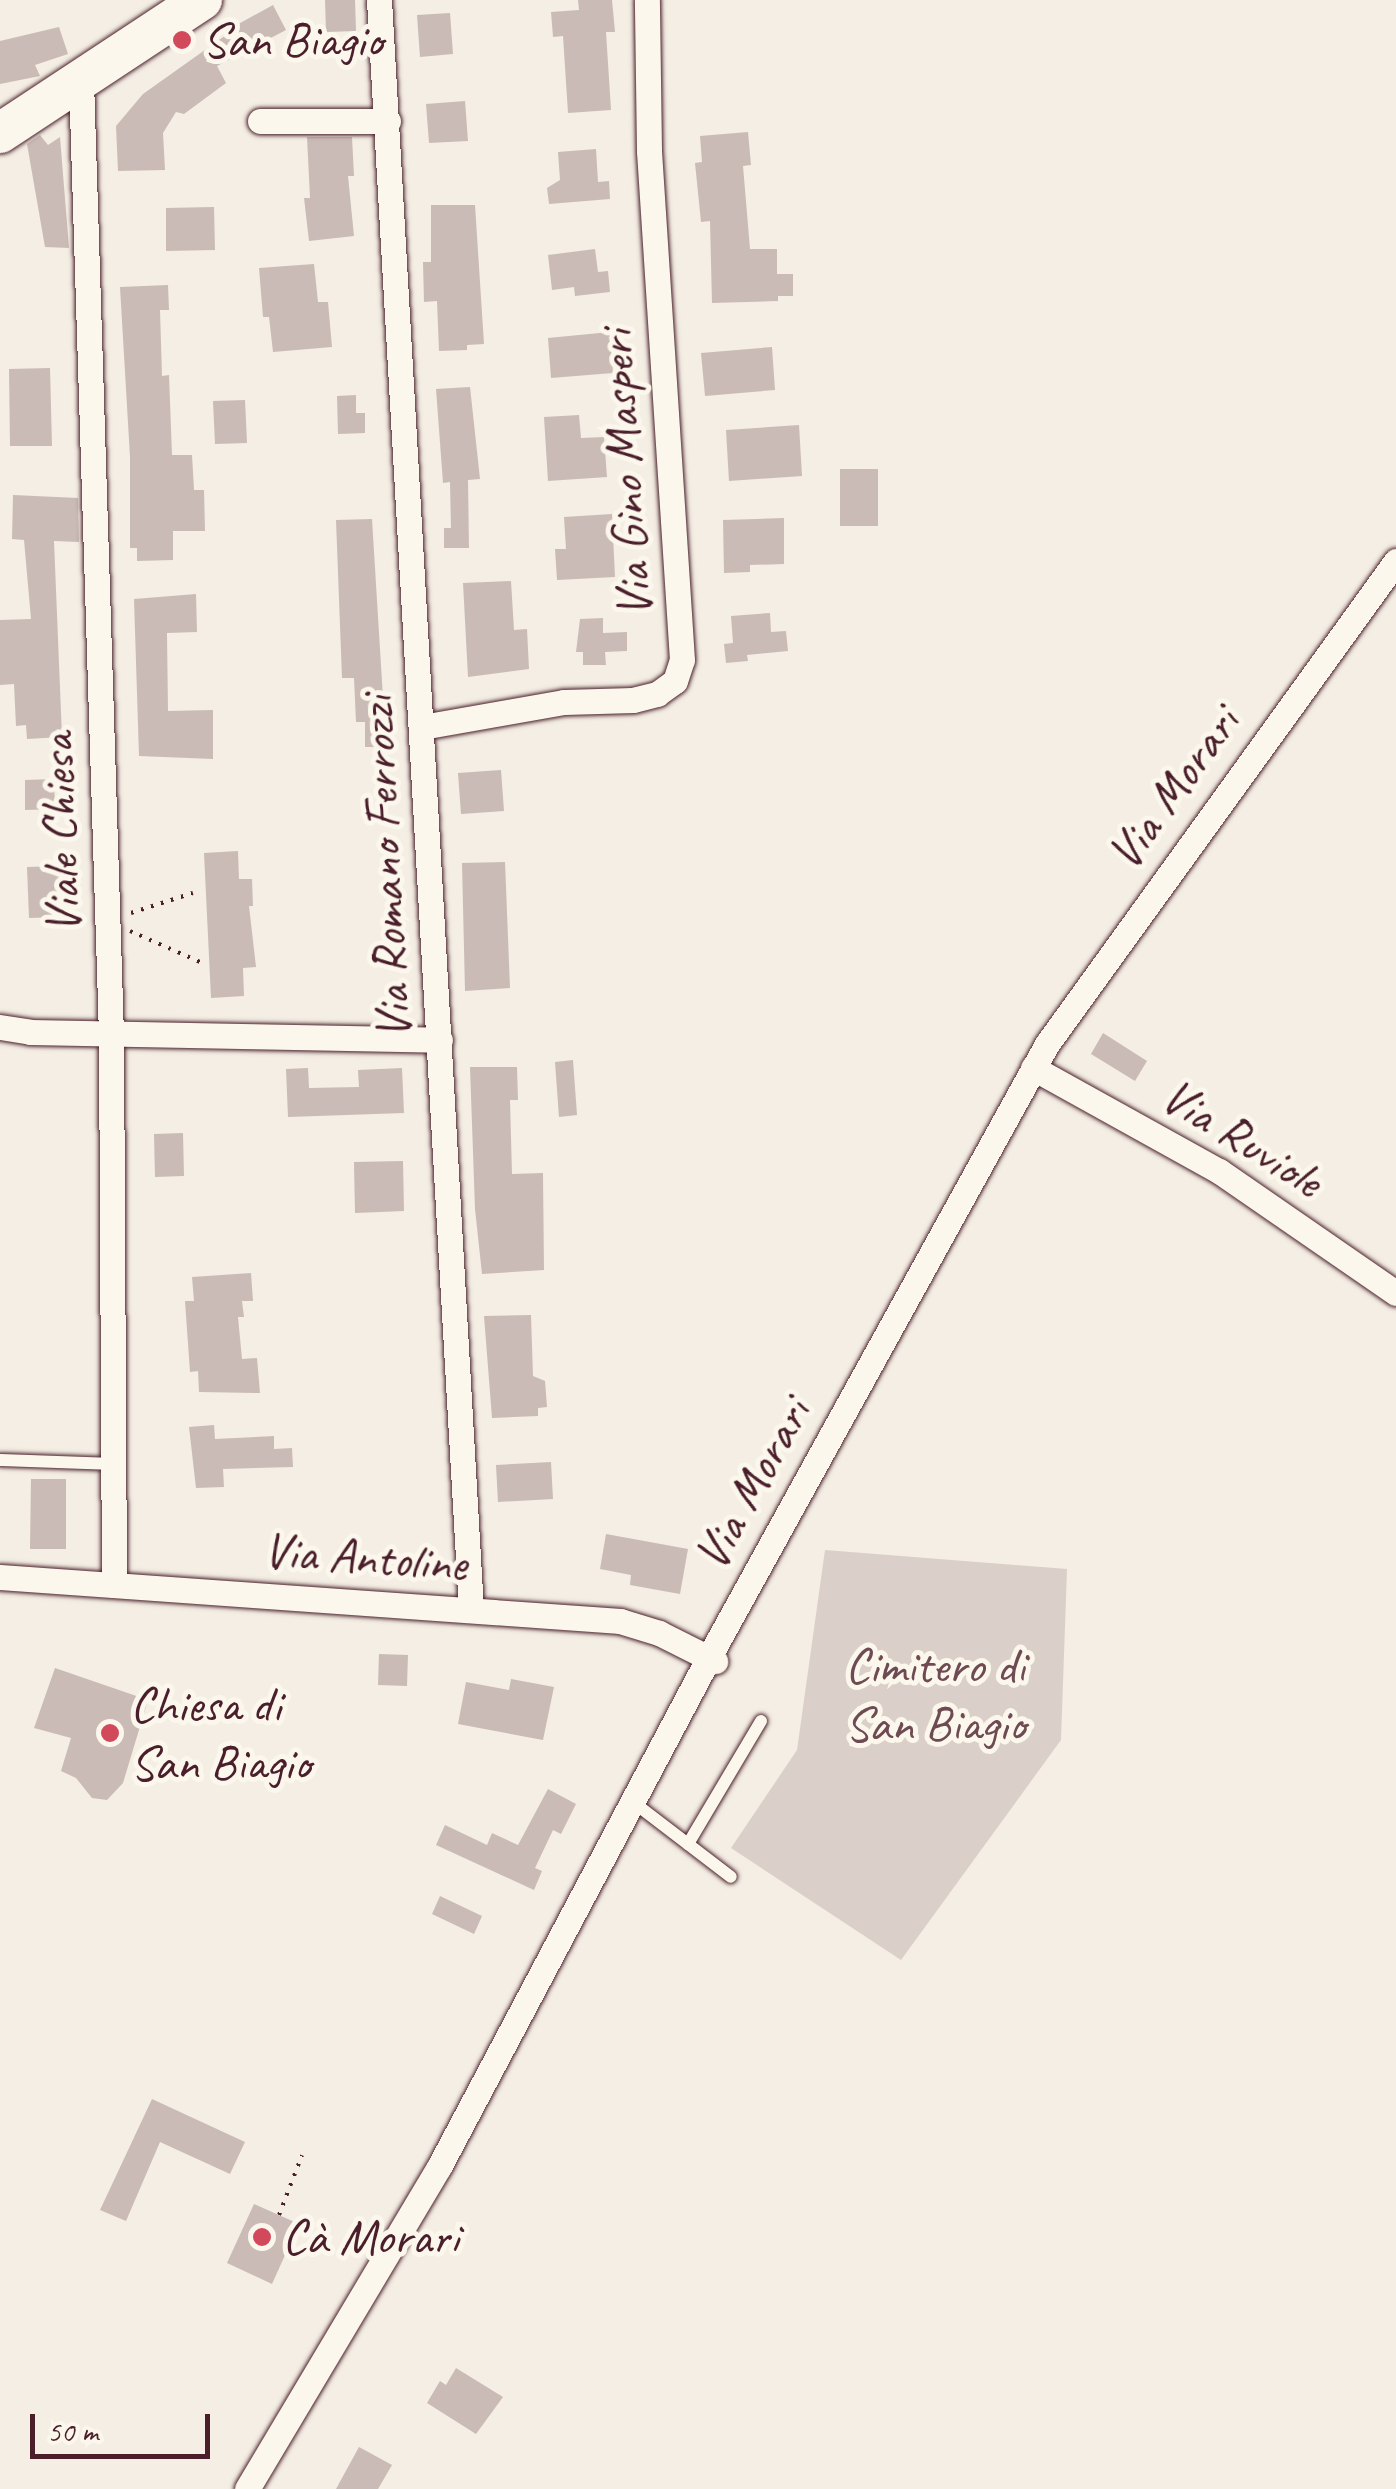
<!DOCTYPE html>
<html>
<head>
<meta charset="utf-8">
<style>
	body { margin:0 }
	#map { position:relative; width:1396px; height:2489px; overflow:hidden; background:#f4eee4; font-family:Caveat,sans-serif }
	div>[style] { position:absolute }
	.green>* { inset:0; background:#dbd0c9 }
	.building>* { inset:0; background:#cabbb6 }
	.path>* { height:4px; margin-top:-2px; transform-origin:0; background:repeating-linear-gradient(90deg,#4a1f2b 0 2.5px,transparent 0 10.5px) }
	.roads { filter:drop-shadow(0 0 2px #4a1f2b) drop-shadow(0 0 2px #4a1f2b) }
	.lane>* { height:12px; margin:-6px; padding:0 6px; transform-origin:6px; border-radius:6px; background:#fbf7ec }
	.street>* { height:25px; margin:-12.5px; padding:0 12.5px; transform-origin:12.5px; border-radius:12.5px; background:#fbf7ec }
	.primary>* { height:40px; margin:-20px; padding:0 20px; transform-origin:20px; border-radius:20px; background:#fbf7ec }
	.dots>* { width:28px; height:28px; translate:-50% -50%; box-sizing:border-box; border:5px solid #fbf7ec; border-radius:50% }
	span { translate:-50% -50%; white-space:nowrap; text-align:center; line-height:1.15; -webkit-text-stroke:10px #fbf7ec; paint-order:stroke }
	.poi-label { font-size:50px; color:#4a1f2b }
	.left { translate:0 -50%; text-align:left }
	.street-label { font-size:50px; color:#4a1f2b }
	.park-label { font-size:50px; color:#6e4b52 }
	.scale { position:absolute; left:30px; top:2414px; width:180px; height:45px; box-sizing:border-box; border:5px solid #4a1f2b; border-top:0; padding-left:12px; font-size:30px; line-height:35px; white-space:nowrap; color:#4a1f2b; -webkit-text-stroke:8px #fbf7ec; paint-order:stroke }
</style>
</head>
<body>
<div id="map">
	<div class="green">
		<div style="clip-path:polygon(825px 1550px,1067px 1569px,1061px 1740px,901px 1960px,731px 1848px,797px 1750px)"></div>
	</div>
	<div class="building">
		<div style="clip-path:polygon(325px 0,355px 0,356px 31px,326px 32px)"></div>
		<div style="clip-path:polygon(578px 0,612px 0,615px 32px,606px 32px,611px 110px,568px 113px,563px 36px,553px 37px,551px 12px,579px 10px)"></div>
		<div style="clip-path:polygon(273px 5px,286px 30px,217px 66px,226px 83px,184px 114px,176px 112px,163px 133px,165px 170px,118px 171px,116px 126px,143px 94px,226px 35px,224px 32px)"></div>
		<div style="clip-path:polygon(450px 13px,453px 54px,420px 57px,417px 15px)"></div>
		<div style="clip-path:polygon(59px 27px,68px 54px,35px 65px,40px 76px,0 84px,0 41px)"></div>
		<div style="clip-path:polygon(465px 101px,468px 141px,429px 143px,426px 104px)"></div>
		<div style="clip-path:polygon(748px 132px,751px 165px,743px 166px,750px 249px,777px 249px,777px 274px,793px 274px,793px 296px,778px 296px,778px 301px,712px 303px,710px 221px,701px 222px,695px 163px,702px 162px,700px 136px)"></div>
		<div style="clip-path:polygon(40px 135px,48px 145px,60px 137px,69px 248px,45px 247px,27px 144px)"></div>
		<div style="clip-path:polygon(307px 137px,352px 137px,354px 176px,348px 176px,354px 236px,309px 241px,304px 198px,310px 198px)"></div>
		<div style="clip-path:polygon(596px 149px,598px 182px,609px 181px,610px 199px,549px 204px,547px 188px,560px 180px,558px 152px)"></div>
		<div style="clip-path:polygon(431px 205px,475px 205px,484px 344px,467px 345px,467px 350px,439px 351px,437px 301px,424px 302px,423px 262px,431px 262px)"></div>
		<div style="clip-path:polygon(214px 207px,215px 250px,166px 251px,166px 208px)"></div>
		<div style="clip-path:polygon(595px 249px,598px 272px,608px 271px,610px 292px,575px 296px,574px 287px,552px 290px,548px 255px)"></div>
		<div style="clip-path:polygon(314px 264px,318px 302px,328px 302px,332px 347px,273px 352px,269px 317px,263px 317px,259px 268px)"></div>
		<div style="clip-path:polygon(168px 285px,169px 310px,160px 310px,162px 376px,169px 375px,172px 455px,192px 455px,194px 490px,204px 490px,205px 531px,173px 531px,173px 560px,137px 561px,137px 548px,130px 548px,130px 457px,120px 287px)"></div>
		<div style="clip-path:polygon(610px 332px,613px 373px,551px 378px,548px 338px)"></div>
		<div style="clip-path:polygon(772px 347px,775px 390px,705px 396px,701px 353px)"></div>
		<div style="clip-path:polygon(50px 368px,52px 446px,10px 446px,9px 369px)"></div>
		<div style="clip-path:polygon(470px 387px,480px 479px,468px 480px,469px 548px,444px 548px,444px 528px,451px 528px,450px 482px,443px 483px,436px 389px)"></div>
		<div style="clip-path:polygon(356px 395px,356px 413px,365px 413px,365px 433px,338px 434px,337px 396px)"></div>
		<div style="clip-path:polygon(245px 400px,247px 443px,215px 444px,213px 401px)"></div>
		<div style="clip-path:polygon(579px 415px,581px 438px,604px 437px,607px 477px,548px 481px,544px 417px)"></div>
		<div style="clip-path:polygon(799px 425px,802px 476px,729px 481px,726px 430px)"></div>
		<div style="clip-path:polygon(840px 469px,878px 469px,878px 526px,840px 526px)"></div>
		<div style="clip-path:polygon(13px 495px,78px 498px,79px 542px,54px 541px,62px 737px,27px 739px,26px 725px,16px 726px,14px 684px,0 685px,0 620px,31px 619px,24px 540px,12px 539px)"></div>
		<div style="clip-path:polygon(612px 514px,615px 577px,557px 580px,555px 549px,566px 549px,564px 517px)"></div>
		<div style="clip-path:polygon(784px 518px,784px 564px,750px 565px,750px 572px,724px 573px,723px 520px)"></div>
		<div style="clip-path:polygon(372px 519px,386px 747px,365px 747px,365px 722px,356px 722px,354px 678px,342px 678px,336px 520px)"></div>
		<div style="clip-path:polygon(511px 581px,514px 630px,527px 629px,529px 669px,468px 677px,463px 583px)"></div>
		<div style="clip-path:polygon(196px 594px,197px 632px,167px 633px,168px 711px,213px 710px,213px 759px,139px 756px,134px 599px)"></div>
		<div style="clip-path:polygon(770px 613px,771px 632px,786px 631px,788px 651px,747px 655px,748px 661px,726px 663px,724px 644px,733px 643px,731px 616px)"></div>
		<div style="clip-path:polygon(603px 618px,603px 633px,627px 632px,627px 651px,605px 652px,606px 665px,583px 665px,583px 652px,576px 652px,580px 619px)"></div>
		<div style="clip-path:polygon(501px 770px,504px 811px,461px 814px,458px 773px)"></div>
		<div style="clip-path:polygon(54px 779px,55px 809px,25px 810px,25px 780px)"></div>
		<div style="clip-path:polygon(238px 851px,239px 879px,252px 879px,253px 906px,249px 906px,256px 967px,243px 968px,244px 996px,211px 998px,204px 853px)"></div>
		<div style="clip-path:polygon(505px 862px,510px 988px,465px 991px,462px 863px)"></div>
		<div style="clip-path:polygon(59px 866px,61px 917px,29px 918px,27px 867px)"></div>
		<div style="clip-path:polygon(1103px 1033px,1147px 1061px,1135px 1081px,1091px 1054px)"></div>
		<div style="clip-path:polygon(573px 1060px,577px 1115px,559px 1117px,555px 1062px)"></div>
		<div style="clip-path:polygon(470px 1067px,517px 1067px,518px 1100px,510px 1100px,512px 1174px,543px 1173px,544px 1270px,482px 1274px,475px 1209px)"></div>
		<div style="clip-path:polygon(308px 1068px,309px 1088px,359px 1087px,358px 1070px,402px 1068px,404px 1113px,288px 1117px,286px 1069px)"></div>
		<div style="clip-path:polygon(183px 1133px,184px 1176px,155px 1177px,154px 1134px)"></div>
		<div style="clip-path:polygon(403px 1161px,404px 1211px,355px 1213px,354px 1162px)"></div>
		<div style="clip-path:polygon(251px 1273px,253px 1301px,242px 1301px,244px 1317px,238px 1317px,242px 1359px,257px 1358px,260px 1393px,199px 1392px,198px 1371px,190px 1372px,185px 1301px,194px 1301px,192px 1277px)"></div>
		<div style="clip-path:polygon(531px 1315px,533px 1376px,545px 1381px,547px 1407px,538px 1408px,538px 1416px,492px 1418px,484px 1316px)"></div>
		<div style="clip-path:polygon(214px 1425px,215px 1439px,274px 1436px,274px 1449px,292px 1448px,293px 1467px,223px 1469px,224px 1487px,196px 1488px,189px 1427px)"></div>
		<div style="clip-path:polygon(551px 1462px,553px 1499px,498px 1502px,496px 1465px)"></div>
		<div style="clip-path:polygon(31px 1479px,66px 1479px,66px 1549px,30px 1549px)"></div>
		<div style="clip-path:polygon(606px 1534px,688px 1549px,680px 1594px,630px 1585px,631px 1575px,600px 1569px)"></div>
		<div style="clip-path:polygon(379px 1654px,408px 1655px,407px 1686px,378px 1685px)"></div>
		<div style="clip-path:polygon(55px 1668px,148px 1700px,123px 1783px,107px 1800px,92px 1798px,76px 1778px,61px 1771px,71px 1738px,34px 1728px)"></div>
		<div style="clip-path:polygon(511px 1679px,554px 1687px,543px 1740px,458px 1724px,466px 1682px,509px 1690px)"></div>
		<div style="clip-path:polygon(548px 1789px,576px 1804px,561px 1834px,553px 1830px,535px 1868px,542px 1871px,534px 1890px,436px 1845px,445px 1825px,487px 1845px,492px 1833px,518px 1845px)"></div>
		<div style="clip-path:polygon(440px 1896px,482px 1916px,474px 1934px,432px 1914px)"></div>
		<div style="clip-path:polygon(152px 2099px,245px 2142px,230px 2174px,160px 2142px,126px 2221px,100px 2210px)"></div>
		<div style="clip-path:polygon(254px 2204px,299px 2224px,272px 2284px,227px 2263px)"></div>
		<div style="clip-path:polygon(456px 2368px,503px 2397px,476px 2434px,427px 2403px,440px 2381px,446px 2385px)"></div>
		<div style="clip-path:polygon(359px 2447px,392px 2465px,378px 2489px,336px 2489px)"></div>
	</div>
	<div class="path">
		<div style="left:131px;top:913px;width:65px;rotate:-17.9deg"></div>
		<div style="left:130px;top:931px;width:77px;rotate:23.9deg"></div>
		<div style="left:279px;top:2215px;width:64px;rotate:-69deg"></div>
	</div>
	<div class="roads">
		<div class="lane">
			<div style="left:0;top:1460px;width:115px;rotate:2deg"></div>
			<div style="left:633px;top:1802px;width:123px;rotate:37.4deg"></div>
			<div style="left:688px;top:1844px;width:143px;rotate:-59.3deg"></div>
		</div>
		<div class="street">
			<div style="left:379px;top:0;width:1612px;rotate:86.73deg"></div>
			<div style="left:81px;top:80px;width:954px;rotate:88.2deg"></div>
			<div style="left:111px;top:1034px;width:551px;rotate:89.69deg"></div>
			<div style="left:260px;top:121px;width:128px"></div>
			<div style="left:422px;top:727px;width:144px;rotate:-10deg"></div>
			<div style="left:564px;top:702px;width:69px;rotate:-1.7deg"></div>
			<div style="left:633px;top:700px;width:25px;rotate:-14deg"></div>
			<div style="left:657px;top:694px;width:22px;rotate:-36deg"></div>
			<div style="left:675px;top:681px;width:22px;rotate:-72deg"></div>
			<div style="left:682px;top:660px;width:510px;rotate:-93.71deg"></div>
			<div style="left:649px;top:151px;width:151px;rotate:-90.8deg"></div>
			<div style="left:0;top:1027px;width:30px;rotate:9deg"></div>
			<div style="left:30px;top:1032px;width:410px;rotate:1.1deg"></div>
			<div style="left:1033px;top:1068px;width:213px;rotate:29deg"></div>
			<div style="left:1219px;top:1171px;width:215px;rotate:34.6deg"></div>
			<div style="left:0;top:1577px;width:622px;rotate:4.06deg"></div>
			<div style="left:620px;top:1621px;width:41px;rotate:17.1deg"></div>
			<div style="left:659px;top:1633px;width:63px;rotate:26.6deg"></div>
			<div style="left:247px;top:2489px;width:375px;rotate:-59.2deg"></div>
			<div style="left:439px;top:2167px;width:577px;rotate:-62.1deg"></div>
			<div style="left:709px;top:1657px;width:700px;rotate:-61.13deg"></div>
			<div style="left:1047px;top:1044px;width:596px;rotate:-54.15deg"></div>
		</div>
		<div class="primary">
			<div style="left:0;top:133px;width:242px;rotate:-33.4deg"></div>
		</div>
	</div>
	<div class="dots">
		<div style="left:182px;top:40px;background:#d1495b"></div>
		<div style="left:110px;top:1733px;background:#d1495b"></div>
		<div style="left:262px;top:2237px;background:#d1495b"></div>
	</div>
	<div class="poi-label">
		<span class="left" style="left:202px;top:40px">San Biagio</span>
		<span class="left" style="left:130px;top:1733px">Chiesa di<br>San Biagio</span>
		<span class="left" style="left:282px;top:2237px">Cà Morari</span>
	</div>
	<div class="street-label">
		<span style="left:625px;top:474px;rotate:-94deg">Via Gino Masperi</span>
		<span style="left:1173px;top:788px;rotate:-54deg">Via Morari</span>
		<span style="left:60px;top:834px;rotate:-92deg">Viale Chiesa</span>
		<span style="left:385px;top:868px;rotate:-93deg">Via Romano Ferrozzi</span>
		<span style="left:1242px;top:1138px;rotate:32deg">Via Ruviole</span>
		<span style="left:752px;top:1484px;rotate:-61deg">Via Morari</span>
		<span style="left:365px;top:1557px;rotate:4deg">Via Antoline</span>
	</div>
	<div class="park-label">
		<span style="left:935px;top:1694px">Cimitero di<br>San Biagio</span>
	</div>
	<div class="scale">50 m</div>
</div>
</body>
</html>
